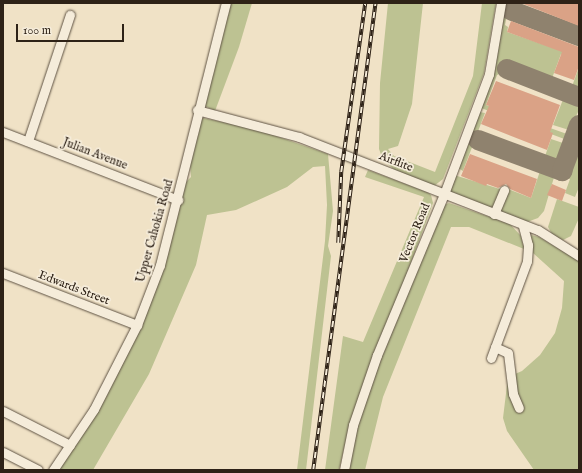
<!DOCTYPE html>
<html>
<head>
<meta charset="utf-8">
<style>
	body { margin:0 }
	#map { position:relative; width:582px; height:473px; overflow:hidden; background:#f0e2c6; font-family:"IM FELL English",serif }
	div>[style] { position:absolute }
	.green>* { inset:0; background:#bdc292 }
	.taxiway>* { height:20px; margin:-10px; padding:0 10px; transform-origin:10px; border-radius:10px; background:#8f826e }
	.building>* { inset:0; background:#daa286 }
	.roads { filter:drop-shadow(0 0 1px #5e5243) drop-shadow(0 0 1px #5e5243) }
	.minor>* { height:9px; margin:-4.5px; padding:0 4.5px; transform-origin:4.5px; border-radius:4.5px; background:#f5ecda }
	.rail>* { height:3.5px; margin-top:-1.75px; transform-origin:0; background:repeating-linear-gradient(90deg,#f5ecda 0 6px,#2e2217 0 12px); box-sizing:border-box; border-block:1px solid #2e2217 }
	span { translate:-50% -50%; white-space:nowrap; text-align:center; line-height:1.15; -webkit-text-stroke:3.5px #f5ecda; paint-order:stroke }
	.street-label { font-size:12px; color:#2e2217 }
	.frame { position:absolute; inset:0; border:4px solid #2e2217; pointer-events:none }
	.scale { position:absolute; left:16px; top:24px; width:108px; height:18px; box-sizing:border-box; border:2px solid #2e2217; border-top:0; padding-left:5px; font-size:12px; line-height:14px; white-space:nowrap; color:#2e2217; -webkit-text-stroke:3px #f5ecda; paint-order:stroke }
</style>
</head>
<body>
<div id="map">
	<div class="green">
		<div style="clip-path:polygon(228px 3px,252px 3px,239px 47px,215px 111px,205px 106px)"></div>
		<div style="clip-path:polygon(388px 3px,423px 3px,412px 104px,398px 146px,388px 149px,394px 156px,435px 172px,473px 76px,482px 3px,496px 3px,484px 73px,443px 179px,434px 186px,396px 171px,383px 160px,379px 149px,380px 83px)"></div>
		<div style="clip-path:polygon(505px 3px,509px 3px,505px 25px,508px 27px,507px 32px,579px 57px,561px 54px,551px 81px,506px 64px,502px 73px,497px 75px,486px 105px,567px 134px,567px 140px,481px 108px)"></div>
		<div style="clip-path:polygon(579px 67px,579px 92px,571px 89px)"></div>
		<div style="clip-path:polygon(564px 97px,579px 102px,579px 110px,569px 130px,553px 125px)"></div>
		<div style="clip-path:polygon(479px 112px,485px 113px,463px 171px,458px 168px)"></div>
		<div style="clip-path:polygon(203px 118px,256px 129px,328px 154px,333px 211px,328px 246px,331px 256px,306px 470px,297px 470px,325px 241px,327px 205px,325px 166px,313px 167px,287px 187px,236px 210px,207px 215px,196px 265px,149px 374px,93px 470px,59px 470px,109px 390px,131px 345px,185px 183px,191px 177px,190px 164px,197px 123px)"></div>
		<div style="clip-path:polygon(551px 139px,566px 144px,560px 160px,555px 162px,544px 159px)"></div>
		<div style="clip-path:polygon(579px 140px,579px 187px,575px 197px,565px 193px,570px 179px,565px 177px)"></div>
		<div style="clip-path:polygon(541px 168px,555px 174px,544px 211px,538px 218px,527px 222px,499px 212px,508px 189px,531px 198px)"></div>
		<div style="clip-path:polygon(368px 170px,427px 192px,431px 195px,433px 203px,347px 436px,339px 470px,325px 470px,343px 336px,363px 342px,424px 197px,365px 177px)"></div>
		<div style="clip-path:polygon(454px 175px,500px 189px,493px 210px,448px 195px)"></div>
		<div style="clip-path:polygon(557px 199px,579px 207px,579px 218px,571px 236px,563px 240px,553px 236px,548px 227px)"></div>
		<div style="clip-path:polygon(449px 203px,510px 224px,521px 236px,524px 249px,469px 227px,451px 227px,383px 397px,365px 470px,347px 470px,360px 417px,385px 348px,443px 205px)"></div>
		<div style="clip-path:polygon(531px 235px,539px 237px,579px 261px,579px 470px,534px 470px,507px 431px,503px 418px,508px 377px,522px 371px,540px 355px,555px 333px,562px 308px,564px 281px,533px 253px)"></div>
	</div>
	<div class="taxiway">
		<div style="left:510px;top:10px;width:74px;rotate:20.6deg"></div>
		<div style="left:507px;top:69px;width:77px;rotate:21.3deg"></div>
		<div style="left:478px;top:140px;width:90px;rotate:20.3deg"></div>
		<div style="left:562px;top:171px;width:49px;rotate:-69.7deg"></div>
	</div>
	<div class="building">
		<div style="clip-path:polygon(521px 3px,579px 3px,579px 26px)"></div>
		<div style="clip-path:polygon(511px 21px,579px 47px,579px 66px,574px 80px,554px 73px,562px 52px,507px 32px)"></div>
		<div style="clip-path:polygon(496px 81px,560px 105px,550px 132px,553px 133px,547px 150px,481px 124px,489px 106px,486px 105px)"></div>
		<div style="clip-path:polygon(470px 154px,537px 179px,531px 198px,510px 189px,506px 184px,498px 188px,487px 184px,486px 186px,461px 176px)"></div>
		<div style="clip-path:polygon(552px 184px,566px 190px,562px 201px,547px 195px)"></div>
	</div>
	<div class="roads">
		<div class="minor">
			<div style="left:197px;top:110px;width:106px;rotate:14.8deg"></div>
			<div style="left:299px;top:137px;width:256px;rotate:21.3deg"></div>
			<div style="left:538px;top:230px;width:49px;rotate:32.4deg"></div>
			<div style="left:3px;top:132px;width:188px;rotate:21.2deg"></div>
			<div style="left:28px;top:141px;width:133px;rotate:-71.6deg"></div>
			<div style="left:494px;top:214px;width:26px;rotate:-67deg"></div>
			<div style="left:3px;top:273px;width:144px;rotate:21.2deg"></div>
			<div style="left:495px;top:347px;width:14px;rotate:25deg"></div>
			<div style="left:508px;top:353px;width:41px;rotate:83deg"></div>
			<div style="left:513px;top:394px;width:15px;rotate:67deg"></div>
			<div style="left:491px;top:358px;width:103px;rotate:-69.6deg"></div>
			<div style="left:527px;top:261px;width:16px;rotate:-86deg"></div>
			<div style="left:528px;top:245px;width:20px;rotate:-105deg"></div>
			<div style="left:3px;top:411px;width:75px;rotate:26.9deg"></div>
			<div style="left:3px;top:452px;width:39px;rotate:27deg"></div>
			<div style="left:53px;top:470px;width:73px;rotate:-56.1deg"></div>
			<div style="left:94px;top:409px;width:94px;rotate:-62.9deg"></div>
			<div style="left:137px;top:325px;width:64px;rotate:-69deg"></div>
			<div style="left:160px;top:265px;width:270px;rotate:-75.9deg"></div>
			<div style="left:344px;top:470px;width:46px;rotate:-78.7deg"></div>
			<div style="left:353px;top:425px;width:74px;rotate:-71.1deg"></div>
			<div style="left:377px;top:355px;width:174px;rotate:-67.4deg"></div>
			<div style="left:444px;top:194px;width:128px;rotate:-69.4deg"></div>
			<div style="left:489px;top:74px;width:72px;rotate:-80.4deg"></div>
		</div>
	</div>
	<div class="rail">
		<div style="left:338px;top:243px;width:71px;rotate:-87.6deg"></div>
		<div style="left:341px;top:172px;width:171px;rotate:-81.9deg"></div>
		<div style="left:313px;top:470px;width:471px;rotate:-82.4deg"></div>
	</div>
	<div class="street-label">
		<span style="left:95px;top:154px;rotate:21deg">Julian Avenue</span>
		<span style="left:396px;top:162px;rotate:21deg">Airflite</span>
		<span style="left:155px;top:231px;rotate:-74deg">Upper Cahokia Road</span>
		<span style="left:415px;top:233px;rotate:-68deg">Vector Road</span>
		<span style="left:74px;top:288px;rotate:21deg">Edwards Street</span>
	</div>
	<div class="frame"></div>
	<div class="scale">100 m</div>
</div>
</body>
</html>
